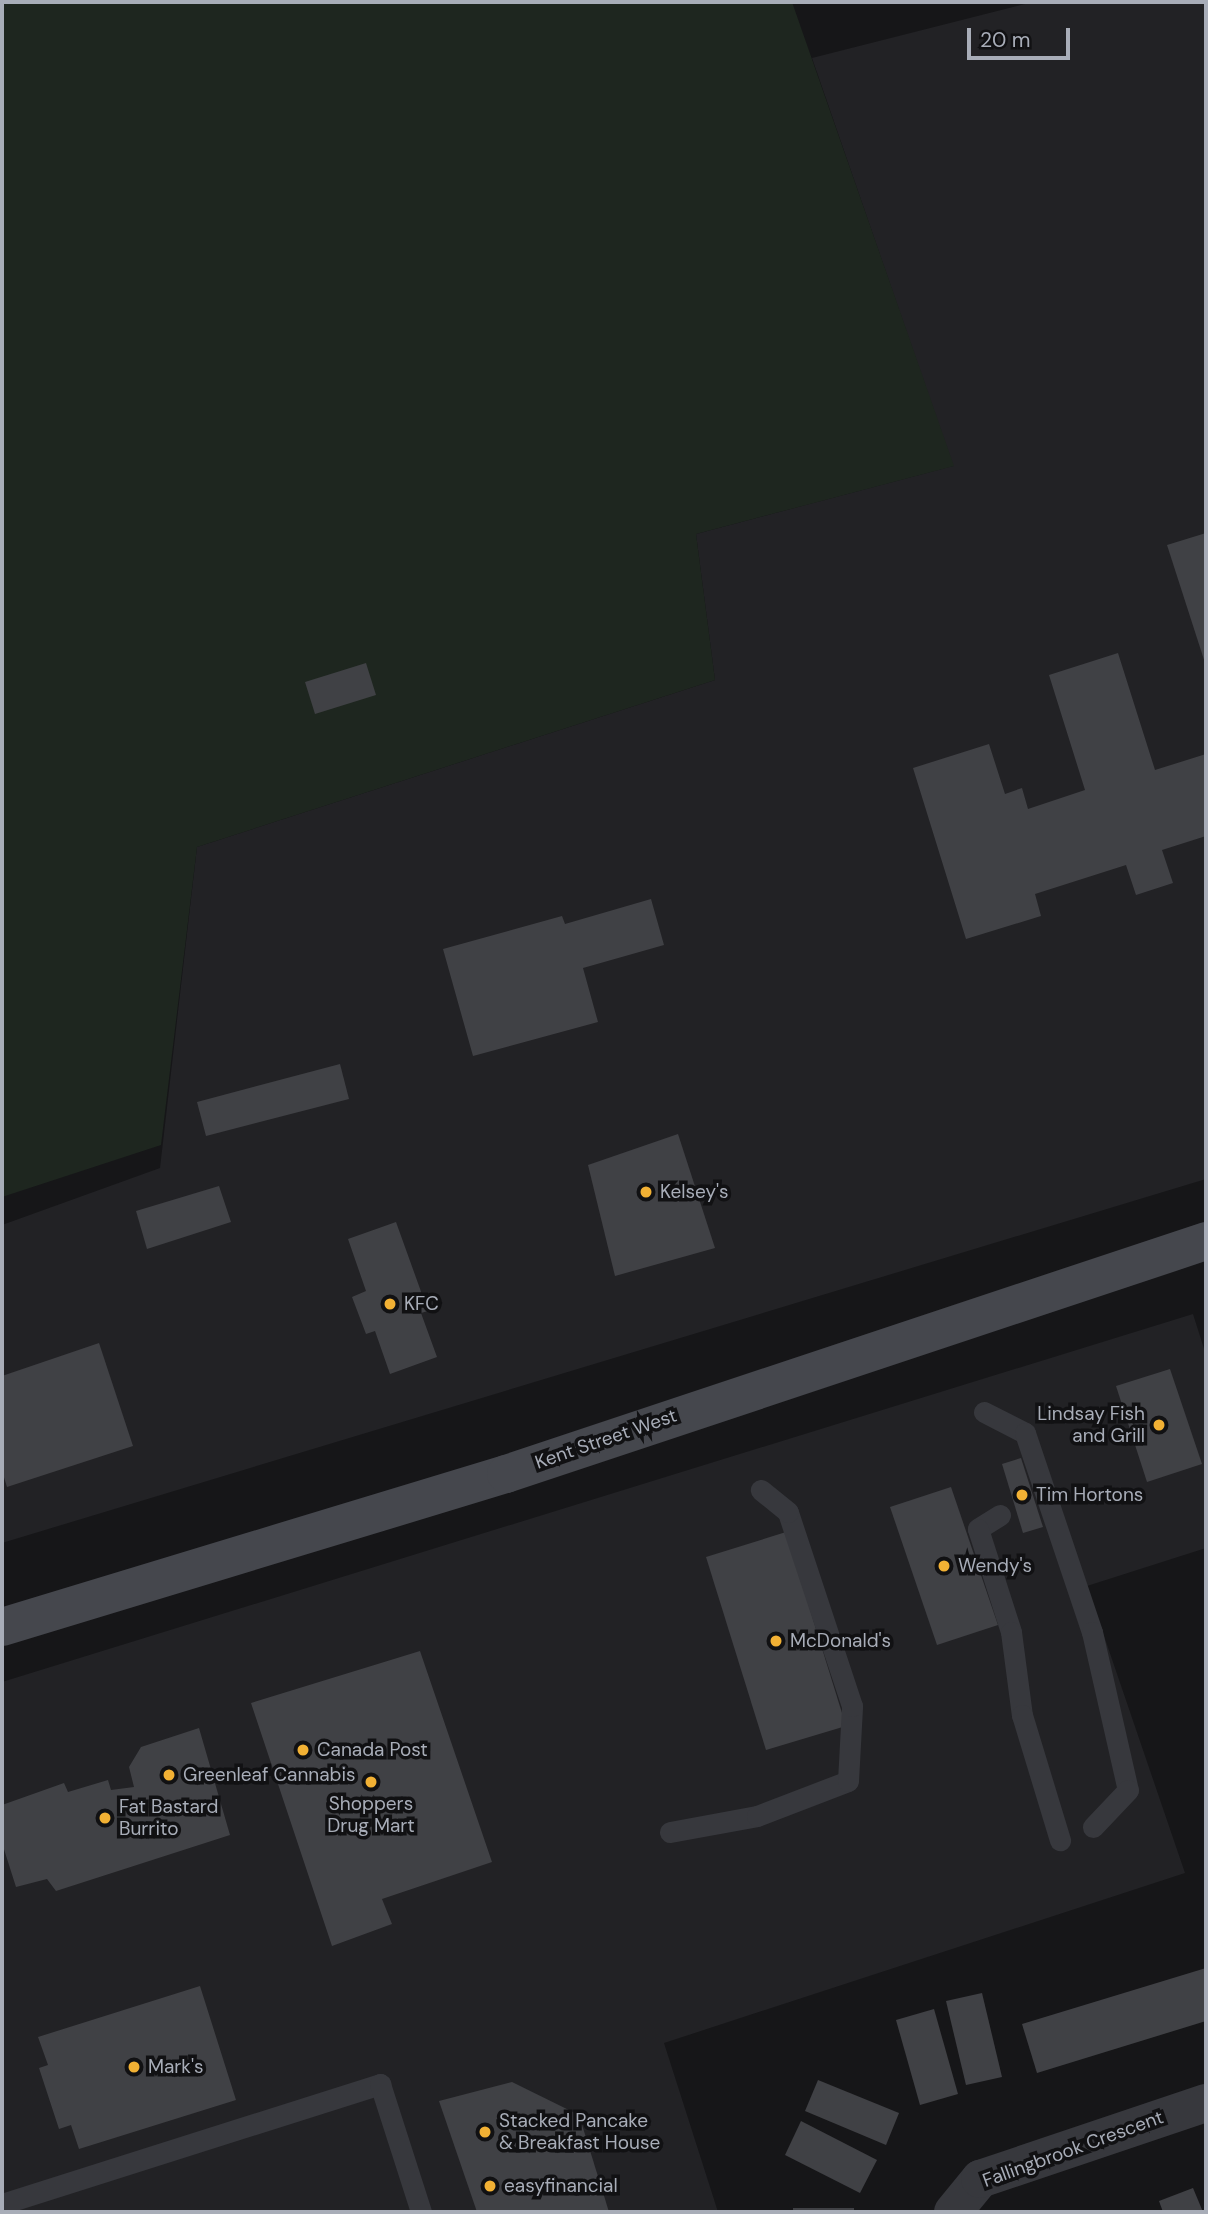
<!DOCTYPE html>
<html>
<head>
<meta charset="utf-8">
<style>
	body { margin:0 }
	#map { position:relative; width:1208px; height:2214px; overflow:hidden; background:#161618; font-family:"DM Sans",sans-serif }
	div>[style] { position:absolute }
	.built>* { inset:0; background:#222225 }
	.green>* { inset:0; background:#1e261f }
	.building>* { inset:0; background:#404145 }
	.service>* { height:21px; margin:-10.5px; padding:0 10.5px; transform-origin:10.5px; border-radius:10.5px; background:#37383d }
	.minor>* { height:38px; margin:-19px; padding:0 19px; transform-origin:19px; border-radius:19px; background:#37383d }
	.secondary>* { height:38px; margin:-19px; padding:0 19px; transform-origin:19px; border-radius:19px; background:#45474d }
	.dots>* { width:19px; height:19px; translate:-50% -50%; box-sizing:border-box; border:4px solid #111113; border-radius:50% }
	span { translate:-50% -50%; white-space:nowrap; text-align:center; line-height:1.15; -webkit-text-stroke:7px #111113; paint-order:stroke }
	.poi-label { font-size:19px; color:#a8adb8 }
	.left { translate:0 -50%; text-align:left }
	.right { translate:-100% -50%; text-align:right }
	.street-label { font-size:19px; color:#a8adb8 }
	.frame { position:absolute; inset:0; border:4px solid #a8adb8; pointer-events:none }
	.scale { position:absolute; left:967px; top:28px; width:103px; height:32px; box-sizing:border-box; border:4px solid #a8adb8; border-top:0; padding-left:9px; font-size:21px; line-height:24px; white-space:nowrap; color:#a8adb8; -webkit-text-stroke:5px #111113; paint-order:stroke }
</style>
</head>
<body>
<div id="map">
	<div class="built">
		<div style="clip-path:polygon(1033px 2px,1206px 2px,1206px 1179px,2px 1543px,2px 1225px,160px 1168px,197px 847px,715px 680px,696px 534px,953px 466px,812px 58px)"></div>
		<div style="clip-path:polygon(1193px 1314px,1206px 1355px,1206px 1548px,1087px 1586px,1185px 1873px,664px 2043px,718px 2212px,2px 2212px,2px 1682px)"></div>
	</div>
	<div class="green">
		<div style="clip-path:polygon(2px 2px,792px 2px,954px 466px,696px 534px,715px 680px,197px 847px,161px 1145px,2px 1197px)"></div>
	</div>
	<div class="building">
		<div style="clip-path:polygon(1206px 533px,1206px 666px,1167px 545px)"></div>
		<div style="clip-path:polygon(1118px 653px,1155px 770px,1206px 754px,1206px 836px,1162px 850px,1173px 883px,1136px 895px,1126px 865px,1035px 894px,1041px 916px,966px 939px,913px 768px,989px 744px,1005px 794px,1022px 788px,1028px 809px,1085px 790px,1049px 675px)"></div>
		<div style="clip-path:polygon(366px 663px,376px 695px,315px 714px,305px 682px)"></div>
		<div style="clip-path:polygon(651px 899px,664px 945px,583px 968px,598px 1022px,473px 1056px,443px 949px,562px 916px,565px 924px)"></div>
		<div style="clip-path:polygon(340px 1064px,349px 1099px,206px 1136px,197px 1102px)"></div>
		<div style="clip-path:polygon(678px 1134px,715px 1248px,615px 1276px,588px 1165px)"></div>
		<div style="clip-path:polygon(219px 1186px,231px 1222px,147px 1249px,136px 1211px)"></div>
		<div style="clip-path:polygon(396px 1222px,428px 1311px,421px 1313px,437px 1357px,390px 1374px,375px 1331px,366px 1334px,352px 1297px,366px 1291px,348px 1239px)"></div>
		<div style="clip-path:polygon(99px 1343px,133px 1446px,7px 1487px,2px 1471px,2px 1376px)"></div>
		<div style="clip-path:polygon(1170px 1369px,1202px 1464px,1147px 1482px,1116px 1386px)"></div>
		<div style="clip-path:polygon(1021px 1458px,1043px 1527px,1023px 1533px,1002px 1464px)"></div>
		<div style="clip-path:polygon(951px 1487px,998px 1625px,937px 1645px,890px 1507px)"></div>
		<div style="clip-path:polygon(786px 1532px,846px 1726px,766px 1750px,706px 1557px)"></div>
		<div style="clip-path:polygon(420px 1651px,492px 1862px,382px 1899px,392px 1924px,332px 1946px,251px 1703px)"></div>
		<div style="clip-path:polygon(199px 1728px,230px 1835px,56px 1891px,47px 1879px,16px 1887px,2px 1843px,2px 1805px,64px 1783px,68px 1792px,108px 1780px,111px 1790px,134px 1787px,129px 1767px,141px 1747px)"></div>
		<div style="clip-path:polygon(1206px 1968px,1206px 2021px,1037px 2073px,1022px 2024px)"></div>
		<div style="clip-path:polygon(200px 1986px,236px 2100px,79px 2149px,71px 2125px,59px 2129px,39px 2068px,48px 2065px,38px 2037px)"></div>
		<div style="clip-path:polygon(982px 1993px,1002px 2077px,966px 2085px,946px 2001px)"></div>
		<div style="clip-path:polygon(934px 2009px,958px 2094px,920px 2105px,896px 2020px)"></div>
		<div style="clip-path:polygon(818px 2080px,899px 2113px,886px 2145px,805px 2111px)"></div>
		<div style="clip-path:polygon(512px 2082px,579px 2115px,609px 2212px,477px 2212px,439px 2101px)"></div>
		<div style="clip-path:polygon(801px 2121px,877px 2160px,860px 2193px,785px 2155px)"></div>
		<div style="clip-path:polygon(1193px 2188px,1203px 2212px,1163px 2212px,1159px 2201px)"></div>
		<div style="clip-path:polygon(793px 2208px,854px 2208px,854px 2212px,793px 2212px)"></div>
	</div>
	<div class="service">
		<div style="left:984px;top:1412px;width:46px;rotate:27.1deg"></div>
		<div style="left:1025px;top:1433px;width:210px;rotate:71.4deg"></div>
		<div style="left:1092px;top:1632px;width:162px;rotate:77.2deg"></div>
		<div style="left:1128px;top:1790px;width:51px;rotate:133.4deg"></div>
		<div style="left:1000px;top:1515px;width:26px;rotate:148deg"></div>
		<div style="left:978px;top:1529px;width:108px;rotate:72.2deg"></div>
		<div style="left:1011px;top:1632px;width:84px;rotate:82.5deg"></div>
		<div style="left:1022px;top:1715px;width:131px;rotate:73.1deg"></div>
		<div style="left:670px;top:1832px;width:88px;rotate:-10.4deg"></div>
		<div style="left:757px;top:1816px;width:97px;rotate:-21deg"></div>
		<div style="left:848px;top:1781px;width:75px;rotate:-86.9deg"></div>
		<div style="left:852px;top:1706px;width:204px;rotate:-108.3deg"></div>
		<div style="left:788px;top:1512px;width:35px;rotate:-141deg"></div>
		<div style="left:2px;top:2204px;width:397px;rotate:-17.6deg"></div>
		<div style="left:380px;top:2084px;width:134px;rotate:72.2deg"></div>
	</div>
	<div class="minor">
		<div style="left:953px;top:2212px;width:43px;rotate:-50.7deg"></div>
		<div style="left:980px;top:2179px;width:238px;rotate:-18.6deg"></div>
	</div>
	<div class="secondary">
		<div style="left:2px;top:1627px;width:527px;rotate:-16.89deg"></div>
		<div style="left:506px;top:1474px;width:738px;rotate:-18.41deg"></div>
	</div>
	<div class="dots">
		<div style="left:646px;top:1192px;background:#f2b134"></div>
		<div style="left:390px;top:1304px;background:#f2b134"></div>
		<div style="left:1159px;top:1425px;background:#f2b134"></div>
		<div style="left:1022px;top:1495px;background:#f2b134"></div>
		<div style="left:944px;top:1566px;background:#f2b134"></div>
		<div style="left:776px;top:1641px;background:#f2b134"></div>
		<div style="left:303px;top:1750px;background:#f2b134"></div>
		<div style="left:169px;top:1775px;background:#f2b134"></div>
		<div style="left:371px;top:1782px;background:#f2b134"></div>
		<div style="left:105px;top:1818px;background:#f2b134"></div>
		<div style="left:134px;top:2067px;background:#f2b134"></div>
		<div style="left:485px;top:2132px;background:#f2b134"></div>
		<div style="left:490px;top:2186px;background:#f2b134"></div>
	</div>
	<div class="poi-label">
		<span class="left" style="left:660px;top:1192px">Kelsey's</span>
		<span class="left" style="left:404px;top:1304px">KFC</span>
		<span class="right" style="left:1145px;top:1425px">Lindsay Fish<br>and Grill</span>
		<span class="left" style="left:1036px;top:1495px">Tim Hortons</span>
		<span class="left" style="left:958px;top:1566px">Wendy's</span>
		<span class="left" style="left:790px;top:1641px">McDonald's</span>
		<span class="left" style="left:317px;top:1750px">Canada Post</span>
		<span class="left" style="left:183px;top:1775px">Greenleaf Cannabis</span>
		<span style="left:371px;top:1815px">Shoppers<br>Drug Mart</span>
		<span class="left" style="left:119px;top:1818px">Fat Bastard<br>Burrito</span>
		<span class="left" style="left:148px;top:2067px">Mark's</span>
		<span class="left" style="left:499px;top:2132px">Stacked Pancake<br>&amp; Breakfast House</span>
		<span class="left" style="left:504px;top:2186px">easyfinancial</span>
	</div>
	<div class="street-label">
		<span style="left:606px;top:1439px;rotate:-19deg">Kent Street West</span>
		<span style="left:1073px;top:2149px;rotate:-20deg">Fallingbrook Crescent</span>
	</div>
	<div class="frame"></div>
	<div class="scale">20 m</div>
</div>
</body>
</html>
